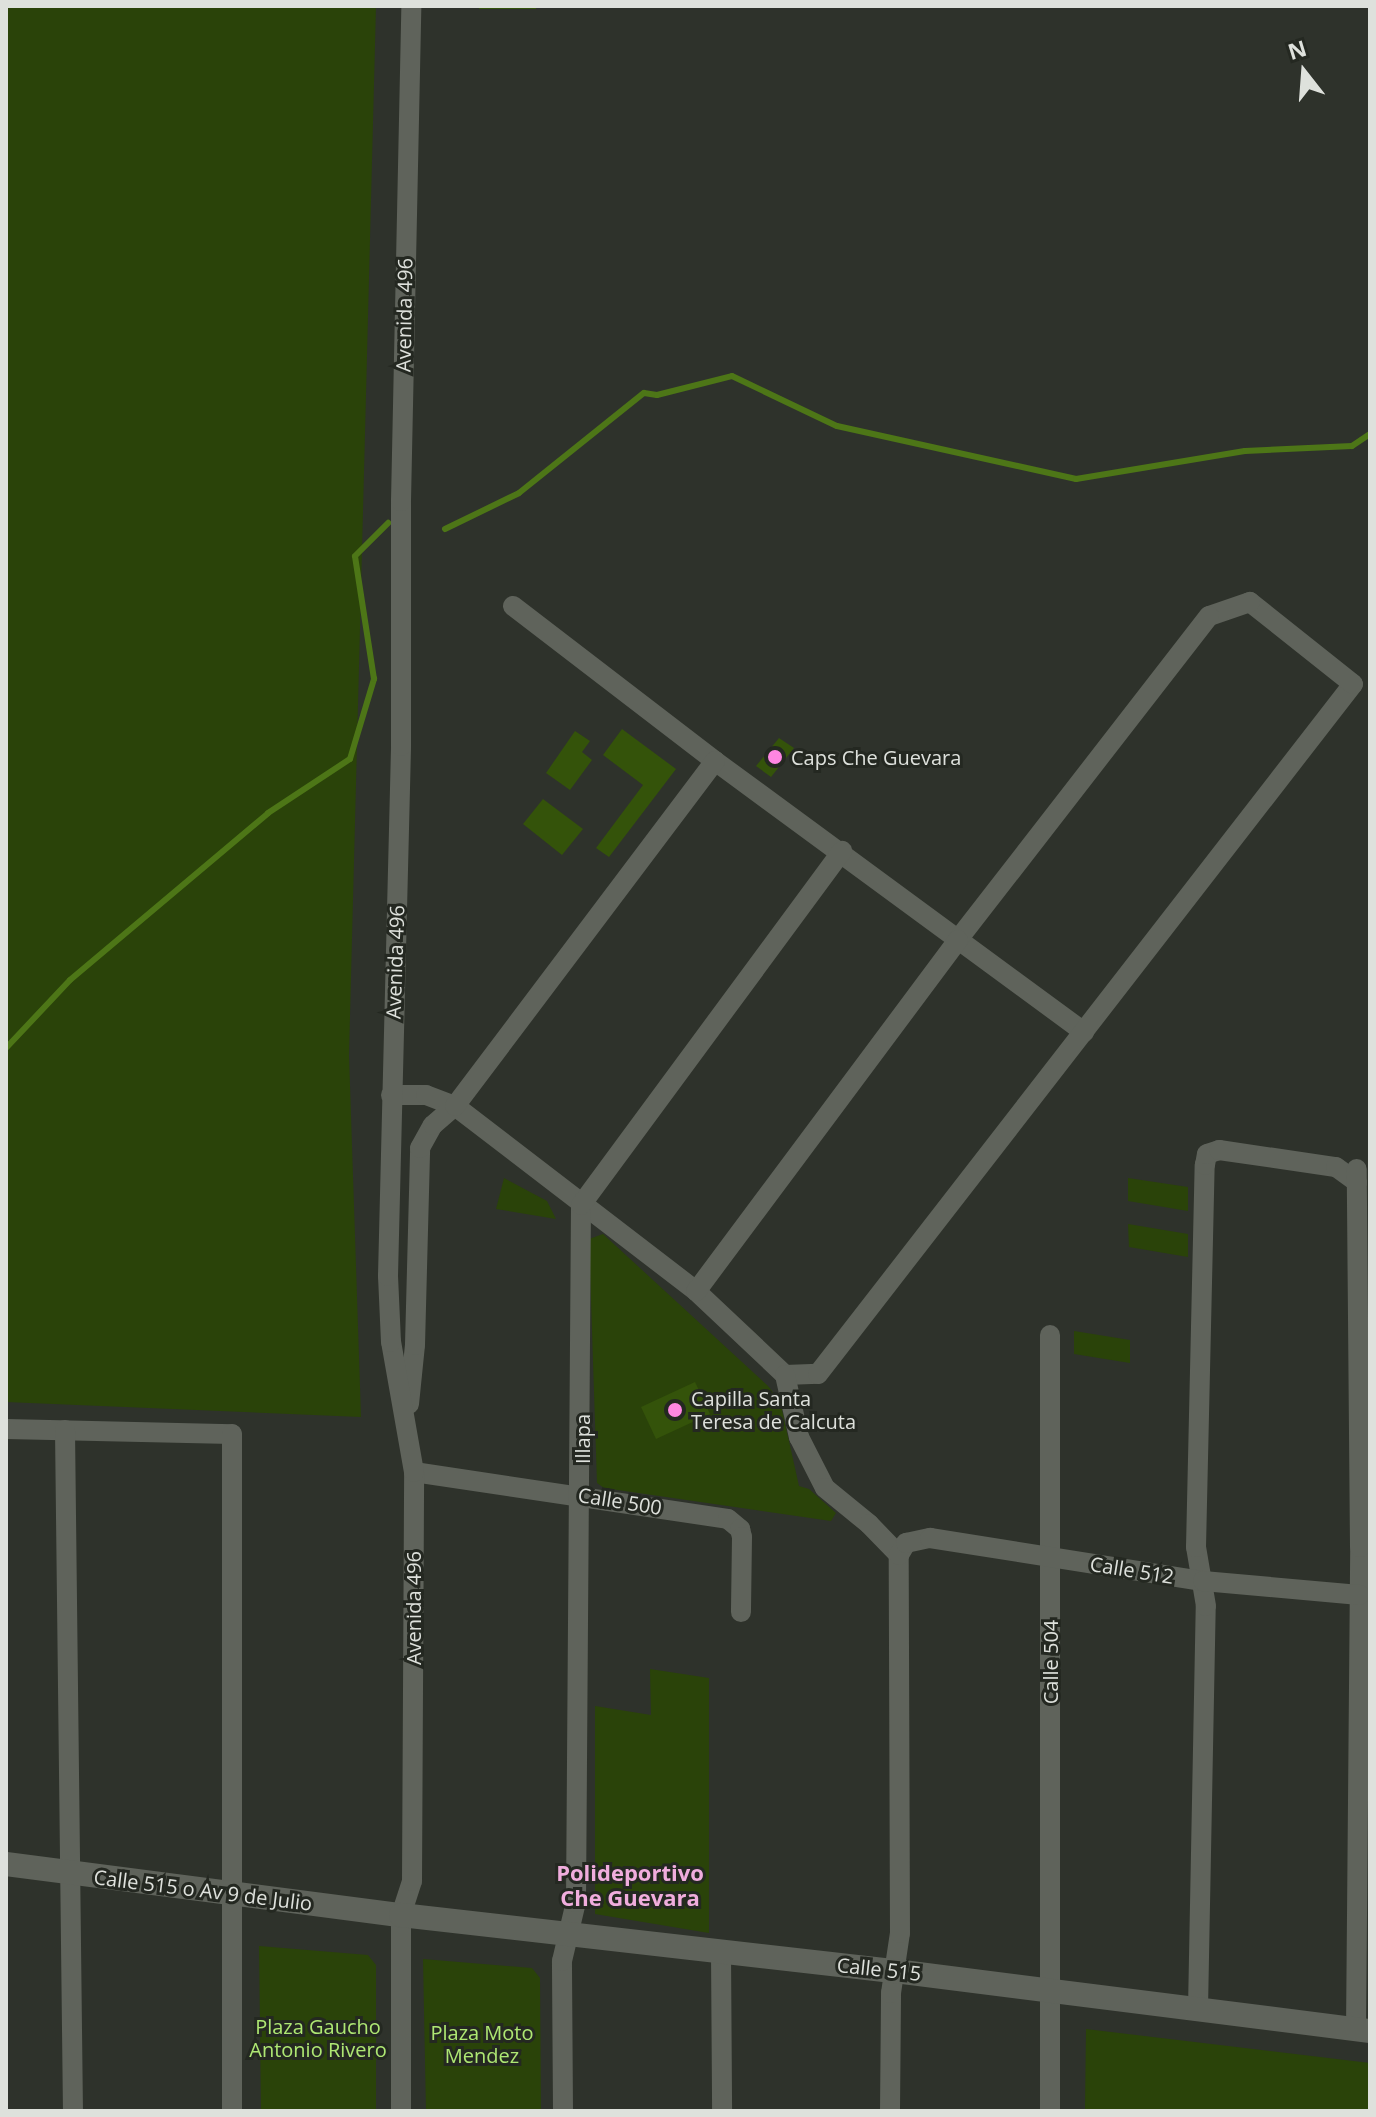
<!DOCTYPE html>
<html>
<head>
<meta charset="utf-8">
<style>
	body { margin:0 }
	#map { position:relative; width:1376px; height:2117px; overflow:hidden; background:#2e322b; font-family:"Open Sans",sans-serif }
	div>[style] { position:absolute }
	.green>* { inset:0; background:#2a4309 }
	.stream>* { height:6px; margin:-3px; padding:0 3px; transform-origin:3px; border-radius:3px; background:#4d7617 }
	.building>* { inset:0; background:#34530a }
	.minor>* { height:20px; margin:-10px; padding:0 10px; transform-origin:10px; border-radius:10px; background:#5f635b }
	.tertiary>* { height:24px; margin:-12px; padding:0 12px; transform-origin:12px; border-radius:12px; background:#5f635b }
	.dots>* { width:22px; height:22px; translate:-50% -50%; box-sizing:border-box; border:4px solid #242821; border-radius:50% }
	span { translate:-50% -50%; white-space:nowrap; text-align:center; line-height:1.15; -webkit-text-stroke:6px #242821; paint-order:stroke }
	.street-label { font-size:20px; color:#dee1dc }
	.poi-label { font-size:20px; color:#dee1dc }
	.left { translate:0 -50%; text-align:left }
	.park-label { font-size:20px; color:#aee773 }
	.neighbourhood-label { font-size:22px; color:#f0addd; font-weight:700 }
	.frame { position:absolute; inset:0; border:8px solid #dee1dc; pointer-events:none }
	.north { position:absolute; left:1264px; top:32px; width:80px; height:80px; -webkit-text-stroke:6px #242821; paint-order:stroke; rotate:343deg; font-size:22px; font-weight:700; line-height:32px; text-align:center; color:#dee1dc }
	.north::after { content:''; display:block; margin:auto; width:28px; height:36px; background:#dee1dc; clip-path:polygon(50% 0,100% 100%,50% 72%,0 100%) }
</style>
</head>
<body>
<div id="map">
	<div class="green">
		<div style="clip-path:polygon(6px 6px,376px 6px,349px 1055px,361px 1417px,6px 1402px)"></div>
		<div style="clip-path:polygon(504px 1178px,547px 1201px,556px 1219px,496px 1209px)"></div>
		<div style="clip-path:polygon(1128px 1178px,1188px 1187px,1188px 1211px,1128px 1201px)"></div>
		<div style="clip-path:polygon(1128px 1224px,1188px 1234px,1188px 1257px,1129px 1247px)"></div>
		<div style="clip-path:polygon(603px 1234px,768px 1386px,780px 1401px,799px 1486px,809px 1489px,836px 1513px,831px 1521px,604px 1488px,597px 1483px,589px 1239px)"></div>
		<div style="clip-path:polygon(1074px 1331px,1130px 1340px,1130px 1363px,1074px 1354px)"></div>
		<div style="clip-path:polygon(650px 1669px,709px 1678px,709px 1933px,595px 1914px,595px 1706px,651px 1715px)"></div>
		<div style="clip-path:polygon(259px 1946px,368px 1955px,376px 1965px,376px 2111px,261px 2111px)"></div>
		<div style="clip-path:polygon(423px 1959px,532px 1968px,540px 1978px,541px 2111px,426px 2111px)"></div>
		<div style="clip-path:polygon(1086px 2029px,1370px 2063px,1370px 2111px,1085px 2111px)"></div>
	</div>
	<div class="stream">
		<div style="left:445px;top:529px;width:82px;rotate:-25.9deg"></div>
		<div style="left:519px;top:493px;width:160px;rotate:-38.7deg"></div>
		<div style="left:644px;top:393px;width:13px;rotate:9deg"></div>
		<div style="left:657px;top:395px;width:77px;rotate:-14.2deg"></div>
		<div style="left:732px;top:376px;width:116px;rotate:25.5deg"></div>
		<div style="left:837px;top:426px;width:245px;rotate:12.5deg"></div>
		<div style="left:1076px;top:479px;width:171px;rotate:-9.4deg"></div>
		<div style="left:1245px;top:451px;width:107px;rotate:-2.7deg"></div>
		<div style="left:1352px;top:446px;width:22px;rotate:-34deg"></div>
		<div style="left:6px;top:1048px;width:93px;rotate:-46.7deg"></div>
		<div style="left:70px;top:980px;width:259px;rotate:-40.1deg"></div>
		<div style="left:268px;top:813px;width:98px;rotate:-33.4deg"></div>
		<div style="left:350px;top:759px;width:84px;rotate:-73.3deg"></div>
		<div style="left:374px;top:679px;width:124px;rotate:-98.8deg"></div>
		<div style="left:355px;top:556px;width:47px;rotate:-45deg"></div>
	</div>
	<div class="building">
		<div style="clip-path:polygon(479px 6px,536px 6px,536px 9px,479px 9px)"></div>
		<div style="clip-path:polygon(622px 729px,676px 769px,609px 857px,596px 848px,643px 785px,603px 755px)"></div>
		<div style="clip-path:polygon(575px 731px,590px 741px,582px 752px,592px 760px,570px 790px,546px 773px)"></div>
		<div style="clip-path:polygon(779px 738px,794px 748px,771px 777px,756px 766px)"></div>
		<div style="clip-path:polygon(543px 799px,583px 829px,562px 855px,523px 824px)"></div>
		<div style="clip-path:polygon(695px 1382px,710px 1414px,656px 1439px,641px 1407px)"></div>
	</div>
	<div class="minor">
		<div style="left:513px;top:606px;width:255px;rotate:37.5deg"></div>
		<div style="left:715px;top:761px;width:458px;rotate:36.3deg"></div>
		<div style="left:391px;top:1095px;width:35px"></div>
		<div style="left:426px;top:1095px;width:31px;rotate:21deg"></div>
		<div style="left:455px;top:1106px;width:304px;rotate:37.5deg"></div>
		<div style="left:696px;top:1291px;width:122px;rotate:43.3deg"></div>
		<div style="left:785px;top:1375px;width:33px;rotate:-2deg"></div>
		<div style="left:818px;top:1374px;width:873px;rotate:-52.21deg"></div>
		<div style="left:1353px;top:684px;width:132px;rotate:-141.5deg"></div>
		<div style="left:1250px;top:602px;width:43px;rotate:161.1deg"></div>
		<div style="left:1209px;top:616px;width:410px;rotate:127.8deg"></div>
		<div style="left:958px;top:940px;width:438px;rotate:126.7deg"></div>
		<div style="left:1050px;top:1335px;width:776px;rotate:90deg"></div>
		<div style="left:785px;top:1375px;width:64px;rotate:77.3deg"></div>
		<div style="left:799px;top:1437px;width:57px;rotate:63deg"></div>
		<div style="left:825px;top:1488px;width:57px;rotate:39.3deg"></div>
		<div style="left:869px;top:1524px;width:43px;rotate:45.9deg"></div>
		<div style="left:409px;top:1404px;width:59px;rotate:-84.2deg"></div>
		<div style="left:415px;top:1345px;width:197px;rotate:-88.5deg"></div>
		<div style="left:420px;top:1148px;width:26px;rotate:-61deg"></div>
		<div style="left:433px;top:1125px;width:29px;rotate:-41deg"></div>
		<div style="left:455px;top:1106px;width:432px;rotate:-53deg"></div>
		<div style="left:6px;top:1429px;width:226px;rotate:1.3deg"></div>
		<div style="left:232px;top:1434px;width:677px;rotate:90deg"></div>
		<div style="left:65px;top:1430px;width:681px;rotate:89.33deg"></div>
		<div style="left:414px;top:1472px;width:317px;rotate:8.5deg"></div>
		<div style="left:728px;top:1519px;width:16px;rotate:40deg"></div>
		<div style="left:740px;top:1529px;width:8px;rotate:76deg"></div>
		<div style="left:742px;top:1537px;width:75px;rotate:90.8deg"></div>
		<div style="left:721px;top:1953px;width:158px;rotate:89.6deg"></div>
		<div style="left:1198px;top:2009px;width:403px;rotate:-88.9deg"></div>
		<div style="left:1206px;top:1606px;width:60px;rotate:-99.6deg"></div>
		<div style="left:1196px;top:1547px;width:382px;rotate:-88.7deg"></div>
		<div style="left:1205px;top:1165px;width:11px;rotate:-80deg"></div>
		<div style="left:1207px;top:1154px;width:13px;rotate:-18deg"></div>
		<div style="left:1219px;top:1150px;width:118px;rotate:8.3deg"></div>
		<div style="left:1336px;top:1167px;width:26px;rotate:36deg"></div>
		<div style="left:1356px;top:2030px;width:483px;rotate:-89.5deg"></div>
		<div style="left:1360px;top:1547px;width:378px;rotate:-90.5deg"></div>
		<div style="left:401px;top:2111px;width:196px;rotate:-90deg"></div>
		<div style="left:401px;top:1915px;width:36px;rotate:-72deg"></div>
		<div style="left:412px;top:1881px;width:409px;rotate:-89.7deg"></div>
		<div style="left:414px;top:1472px;width:132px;rotate:-100deg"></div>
		<div style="left:391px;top:1342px;width:66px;rotate:-92.6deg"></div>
		<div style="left:388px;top:1276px;width:530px;rotate:-88.59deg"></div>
		<div style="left:401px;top:746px;width:245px;rotate:-90deg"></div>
		<div style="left:401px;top:501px;width:495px;rotate:-88.8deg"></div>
		<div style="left:563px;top:2111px;width:150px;rotate:-90.4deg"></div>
		<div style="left:562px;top:1961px;width:61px;rotate:-76.7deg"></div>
		<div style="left:576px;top:1902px;width:697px;rotate:-89.59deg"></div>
		<div style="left:581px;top:1205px;width:440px;rotate:-53.6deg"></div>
		<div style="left:890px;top:2111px;width:118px;rotate:-89.5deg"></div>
		<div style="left:891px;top:1993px;width:61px;rotate:-81.5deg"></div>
		<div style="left:900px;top:1933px;width:378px;rotate:-90.2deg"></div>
		<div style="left:899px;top:1555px;width:14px;rotate:-60deg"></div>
		<div style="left:906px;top:1543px;width:25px;rotate:-12deg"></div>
		<div style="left:930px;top:1538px;width:276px;rotate:9deg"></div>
		<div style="left:1203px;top:1581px;width:157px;rotate:5.1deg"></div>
	</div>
	<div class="tertiary">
		<div style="left:6px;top:1864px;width:398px;rotate:7.4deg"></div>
		<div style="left:401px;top:1915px;width:497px;rotate:6.5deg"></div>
		<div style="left:895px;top:1971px;width:479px;rotate:7.2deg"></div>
	</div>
	<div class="dots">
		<div style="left:775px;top:757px;background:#fe86e1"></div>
		<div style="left:675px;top:1410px;background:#fe86e1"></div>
	</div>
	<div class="street-label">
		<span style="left:404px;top:315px;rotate:-89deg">Avenida 496</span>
		<span style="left:395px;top:962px;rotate:-88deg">Avenida 496</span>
		<span style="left:582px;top:1439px;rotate:-90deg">Illapa</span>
		<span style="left:620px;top:1501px;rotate:9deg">Calle 500</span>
		<span style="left:1132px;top:1570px;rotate:9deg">Calle 512</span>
		<span style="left:413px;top:1608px;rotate:-90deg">Avenida 496</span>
		<span style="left:1050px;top:1662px;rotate:-90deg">Calle 504</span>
		<span style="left:203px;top:1890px;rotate:7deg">Calle 515 o Av 9 de Julio</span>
		<span style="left:879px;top:1969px;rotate:6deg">Calle 515</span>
	</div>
	<div class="poi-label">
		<span class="left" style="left:791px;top:757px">Caps Che Guevara</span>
		<span class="left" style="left:691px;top:1410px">Capilla Santa<br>Teresa de Calcuta</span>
	</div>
	<div class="park-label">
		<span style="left:318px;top:2038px">Plaza Gaucho<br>Antonio Rivero</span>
		<span style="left:482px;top:2044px">Plaza Moto<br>Mendez</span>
	</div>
	<div class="neighbourhood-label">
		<span style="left:630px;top:1885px">Polideportivo<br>Che Guevara</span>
	</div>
	<div class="frame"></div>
	<div class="north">N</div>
</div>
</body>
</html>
